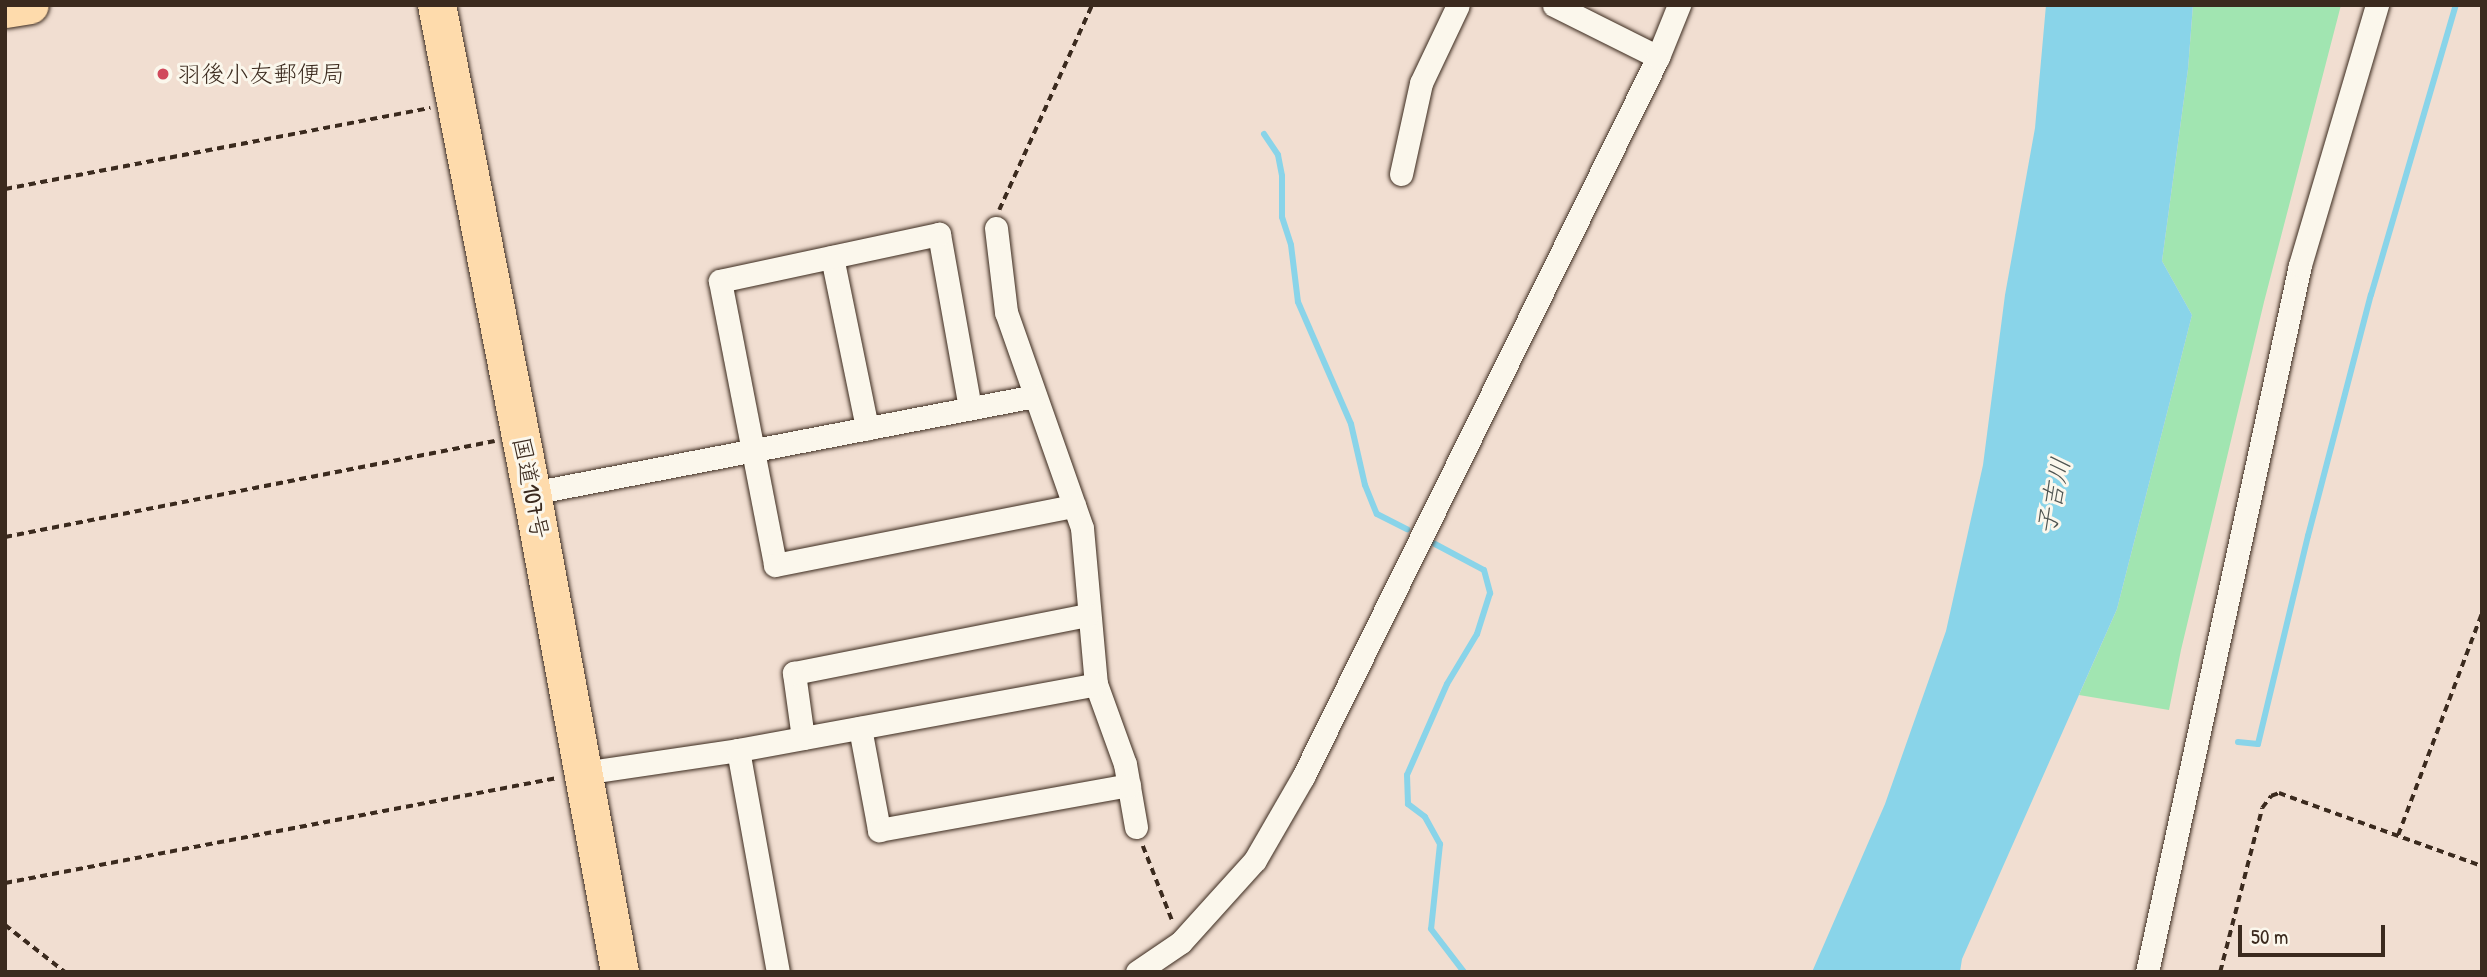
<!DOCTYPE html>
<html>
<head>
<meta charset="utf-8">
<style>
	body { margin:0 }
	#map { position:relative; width:2487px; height:977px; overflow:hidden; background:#f1ded1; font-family:"Patrick Hand","Klee One",sans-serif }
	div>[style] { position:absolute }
	.green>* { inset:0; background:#a1e5b1 }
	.water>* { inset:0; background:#89d4e9 }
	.stream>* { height:6px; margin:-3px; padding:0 3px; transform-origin:3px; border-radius:3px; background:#89d4e9 }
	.path>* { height:3.5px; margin-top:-1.75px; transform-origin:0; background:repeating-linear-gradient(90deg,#3b2a1e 0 7px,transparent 0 12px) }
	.roads { filter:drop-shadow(0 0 2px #3b2a1e) drop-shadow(0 0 2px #3b2a1e) }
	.minor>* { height:23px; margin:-11.5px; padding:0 11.5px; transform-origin:11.5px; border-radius:11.5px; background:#fbf7ec }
	.primary>* { height:37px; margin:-18.5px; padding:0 18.5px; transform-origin:18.5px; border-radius:18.5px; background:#fedbac }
	.trunk>* { height:38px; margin:-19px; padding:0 19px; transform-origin:19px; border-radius:19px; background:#fedbac }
	.dots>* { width:19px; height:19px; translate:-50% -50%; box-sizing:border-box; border:4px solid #fbf7ec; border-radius:50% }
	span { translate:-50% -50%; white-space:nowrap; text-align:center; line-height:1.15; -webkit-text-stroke:6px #fbf7ec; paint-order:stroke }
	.poi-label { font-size:24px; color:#3b2a1e }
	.left { translate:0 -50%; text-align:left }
	.street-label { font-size:24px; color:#3b2a1e }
	.water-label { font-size:26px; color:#4e5451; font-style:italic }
	.frame { position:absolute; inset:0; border:7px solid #3b2a1e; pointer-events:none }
	.scale { position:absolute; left:2238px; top:925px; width:147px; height:32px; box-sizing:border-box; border:4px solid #3b2a1e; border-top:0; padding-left:9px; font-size:21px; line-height:24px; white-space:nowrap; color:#3b2a1e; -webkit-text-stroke:5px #fbf7ec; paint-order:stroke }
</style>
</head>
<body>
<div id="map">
	<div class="green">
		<div style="clip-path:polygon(2193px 5px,2341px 5px,2264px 302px,2181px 650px,2169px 710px,2079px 695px,2117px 609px,2192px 315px,2162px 261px,2188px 69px)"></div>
	</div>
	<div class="water">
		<div style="clip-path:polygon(2046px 5px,2193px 5px,2188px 69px,2162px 261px,2192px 315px,2117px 609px,1962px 959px,1960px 972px,1812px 972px,1885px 804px,1946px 631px,1983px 465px,2005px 295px,2035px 128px)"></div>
	</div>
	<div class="stream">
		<div style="left:1264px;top:134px;width:25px;rotate:56deg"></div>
		<div style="left:1278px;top:155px;width:21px;rotate:79deg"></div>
		<div style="left:1282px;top:176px;width:41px;rotate:90deg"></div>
		<div style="left:1282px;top:217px;width:29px;rotate:72deg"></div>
		<div style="left:1291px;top:245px;width:57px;rotate:83deg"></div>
		<div style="left:1298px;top:302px;width:133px;rotate:66.5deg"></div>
		<div style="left:1351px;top:424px;width:63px;rotate:77.1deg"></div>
		<div style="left:1365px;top:485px;width:31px;rotate:68deg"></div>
		<div style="left:1377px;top:514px;width:34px;rotate:27deg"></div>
		<div style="left:1435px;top:544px;width:55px;rotate:28deg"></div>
		<div style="left:1484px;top:570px;width:24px;rotate:75deg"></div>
		<div style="left:1490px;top:593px;width:43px;rotate:107.6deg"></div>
		<div style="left:1477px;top:634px;width:58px;rotate:121deg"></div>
		<div style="left:1447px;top:684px;width:99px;rotate:113.7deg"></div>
		<div style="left:1407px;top:775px;width:29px;rotate:88deg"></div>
		<div style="left:1408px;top:804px;width:21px;rotate:37deg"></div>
		<div style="left:1425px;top:817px;width:31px;rotate:61deg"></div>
		<div style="left:1440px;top:844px;width:85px;rotate:96deg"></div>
		<div style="left:1431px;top:929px;width:54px;rotate:52.5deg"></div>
		<div style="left:2238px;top:742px;width:20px;rotate:6deg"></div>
		<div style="left:2258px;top:744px;width:214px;rotate:-76.5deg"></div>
		<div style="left:2308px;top:536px;width:249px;rotate:-75.4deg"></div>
		<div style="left:2371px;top:295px;width:302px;rotate:-73.7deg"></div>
	</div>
	<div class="path">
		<div style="left:5px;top:189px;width:433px;rotate:-10.8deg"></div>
		<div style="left:999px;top:210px;width:225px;rotate:-65.6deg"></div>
		<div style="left:5px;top:537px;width:499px;rotate:-11.1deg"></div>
		<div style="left:2398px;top:835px;width:237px;rotate:-69.3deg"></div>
		<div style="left:1143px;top:846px;width:79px;rotate:68.6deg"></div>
		<div style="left:5px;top:883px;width:562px;rotate:-10.77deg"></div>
		<div style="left:5px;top:925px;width:76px;rotate:38.1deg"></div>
		<div style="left:2220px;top:972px;width:169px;rotate:-75.6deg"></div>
		<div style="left:2262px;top:808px;width:15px;rotate:-53deg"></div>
		<div style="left:2271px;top:796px;width:9px;rotate:-21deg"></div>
		<div style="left:2279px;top:793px;width:216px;rotate:19.8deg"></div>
	</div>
	<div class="roads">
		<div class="minor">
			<div style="left:1554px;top:5px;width:116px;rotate:26.6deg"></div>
			<div style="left:1401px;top:174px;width:93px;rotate:-77.6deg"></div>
			<div style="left:1421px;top:83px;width:86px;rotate:-64.6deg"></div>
			<div style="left:996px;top:228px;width:85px;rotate:83.2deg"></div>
			<div style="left:1006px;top:312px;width:229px;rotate:70.6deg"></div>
			<div style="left:1082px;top:528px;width:157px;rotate:84.9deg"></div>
			<div style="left:1096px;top:684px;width:85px;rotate:70.1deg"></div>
			<div style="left:1125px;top:764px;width:64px;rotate:80.1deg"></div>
			<div style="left:832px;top:257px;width:175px;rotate:78.4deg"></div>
			<div style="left:970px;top:408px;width:177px;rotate:-100.1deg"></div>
			<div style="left:939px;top:234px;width:224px;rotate:167.9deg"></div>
			<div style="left:720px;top:281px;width:289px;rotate:79deg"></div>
			<div style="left:775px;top:565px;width:305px;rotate:-11.2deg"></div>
			<div style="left:532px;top:493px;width:512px;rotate:-10.92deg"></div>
			<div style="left:860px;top:728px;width:104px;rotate:79.4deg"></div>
			<div style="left:879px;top:830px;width:254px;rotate:-10.2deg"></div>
			<div style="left:803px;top:738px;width:66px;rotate:-97.9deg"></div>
			<div style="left:794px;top:673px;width:299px;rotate:-11.2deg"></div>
			<div style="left:738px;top:750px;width:226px;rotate:79.8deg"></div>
			<div style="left:583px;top:773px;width:157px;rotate:-8.4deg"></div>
			<div style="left:738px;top:750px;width:364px;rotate:-10.4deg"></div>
			<div style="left:1137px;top:972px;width:53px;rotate:-34.3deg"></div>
			<div style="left:1181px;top:942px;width:110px;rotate:-47.9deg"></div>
			<div style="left:1255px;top:860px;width:96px;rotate:-60deg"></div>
			<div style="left:1303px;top:777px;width:803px;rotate:-63.75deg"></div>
			<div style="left:1658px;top:57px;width:56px;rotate:-68deg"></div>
			<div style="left:2147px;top:972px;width:723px;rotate:-77.79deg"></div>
			<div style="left:2300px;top:265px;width:271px;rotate:-73.5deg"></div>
		</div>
		<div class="primary">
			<div style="left:5px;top:9px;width:25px;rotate:-9deg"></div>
		</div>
		<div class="trunk">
			<div style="left:437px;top:5px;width:497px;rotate:79deg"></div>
			<div style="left:532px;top:493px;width:487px;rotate:79.6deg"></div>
		</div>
	</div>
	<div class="dots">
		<div style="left:163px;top:74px;background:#d1495b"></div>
	</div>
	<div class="poi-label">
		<span class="left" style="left:177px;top:74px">羽後小友郵便局</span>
	</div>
	<div class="street-label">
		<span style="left:531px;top:488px;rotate:79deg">国道107号</span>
	</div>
	<div class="water-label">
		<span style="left:2053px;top:496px;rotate:-78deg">子吉川</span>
	</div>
	<div class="frame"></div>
	<div class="scale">50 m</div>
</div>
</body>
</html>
